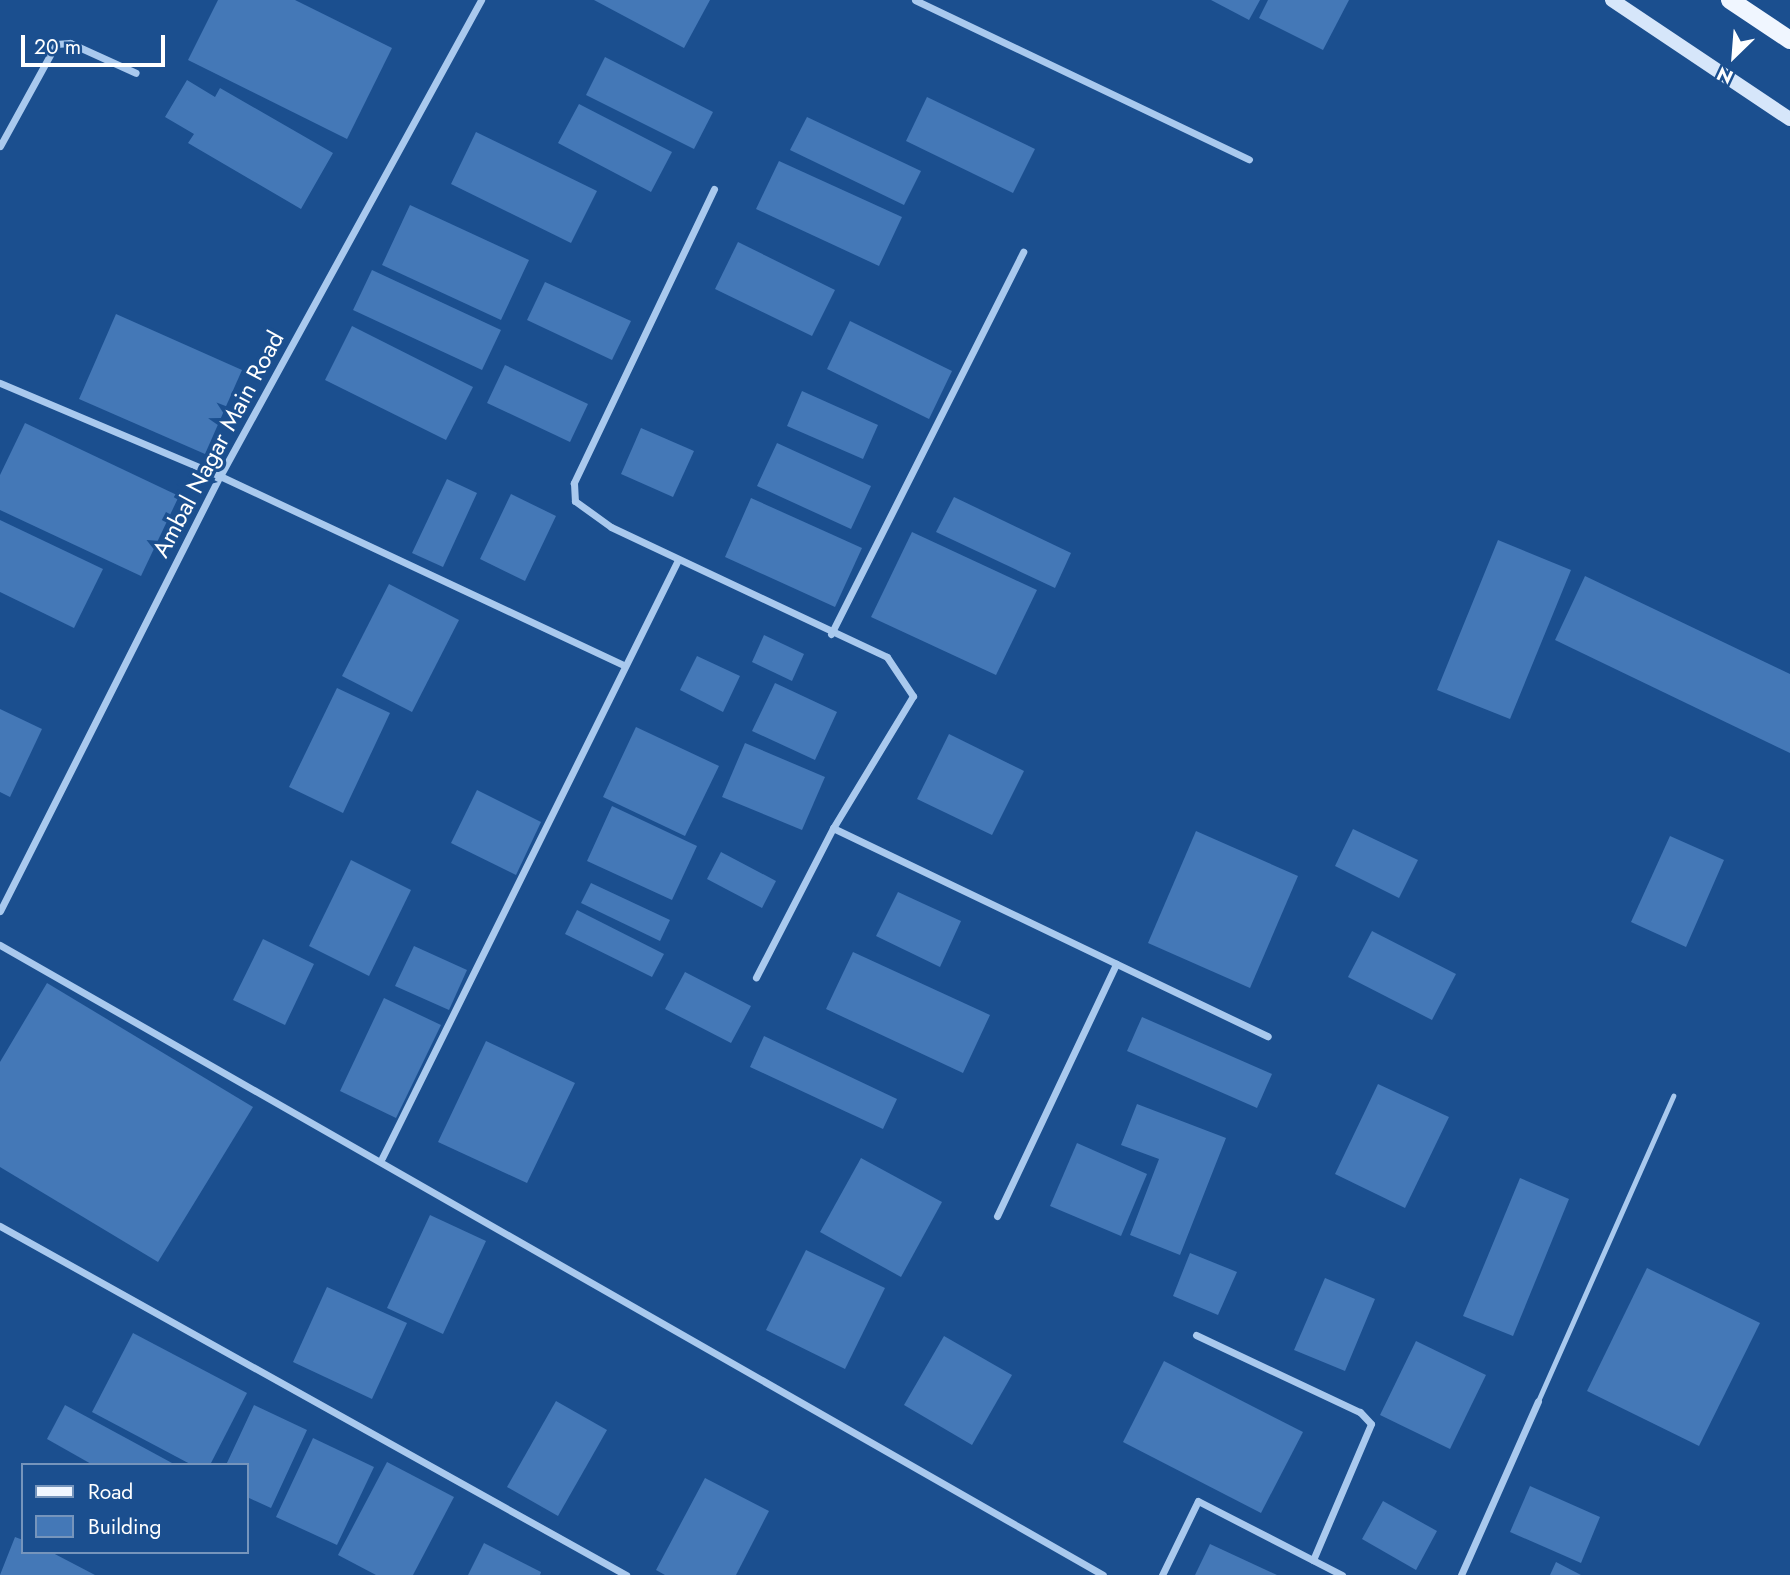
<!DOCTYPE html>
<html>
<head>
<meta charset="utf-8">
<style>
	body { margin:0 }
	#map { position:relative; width:1790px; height:1575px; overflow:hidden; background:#1b4f8f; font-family:Jost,sans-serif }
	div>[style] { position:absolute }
	.building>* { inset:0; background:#4478b7 }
	.lane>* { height:5px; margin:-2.5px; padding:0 2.5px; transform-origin:2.5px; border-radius:2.5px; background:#a9c9ee }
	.street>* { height:7px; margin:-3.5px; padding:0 3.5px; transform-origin:3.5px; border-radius:3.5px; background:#a9c9ee }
	.secondary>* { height:14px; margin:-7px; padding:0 7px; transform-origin:7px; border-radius:7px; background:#d6e6fa }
	.primary>* { height:18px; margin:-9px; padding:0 9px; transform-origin:9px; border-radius:9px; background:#f0f6ff }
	span { translate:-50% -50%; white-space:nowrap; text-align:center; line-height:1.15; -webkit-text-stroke:7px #1b4f8f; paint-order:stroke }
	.street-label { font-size:24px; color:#fff }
	.legend { position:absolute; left:21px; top:1463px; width:228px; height:91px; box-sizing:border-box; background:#1b4f8f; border:2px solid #7695bc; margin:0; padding:9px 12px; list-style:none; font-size:21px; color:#fff }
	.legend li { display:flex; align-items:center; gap:14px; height:35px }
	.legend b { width:35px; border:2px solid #7695bc }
	.north { position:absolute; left:1699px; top:21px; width:70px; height:70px; -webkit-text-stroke:5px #1b4f8f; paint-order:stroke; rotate:205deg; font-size:19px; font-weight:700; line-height:28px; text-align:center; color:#fff }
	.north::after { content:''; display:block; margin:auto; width:24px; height:32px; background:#fff; clip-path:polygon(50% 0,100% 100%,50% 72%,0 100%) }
	.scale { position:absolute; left:21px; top:35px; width:144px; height:32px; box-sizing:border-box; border:4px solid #fff; border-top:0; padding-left:9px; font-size:21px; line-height:24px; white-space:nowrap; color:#fff; -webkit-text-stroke:5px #1b4f8f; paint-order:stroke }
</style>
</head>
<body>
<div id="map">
	<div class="building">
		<div style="clip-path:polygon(218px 0,295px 0,392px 48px,347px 139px,188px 60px)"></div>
		<div style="clip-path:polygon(594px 0,710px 0,684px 48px)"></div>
		<div style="clip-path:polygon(1211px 0,1260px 0,1249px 20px)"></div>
		<div style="clip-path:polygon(1268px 0,1349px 0,1323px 50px,1259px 18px)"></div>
		<div style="clip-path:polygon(605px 57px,713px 112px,694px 149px,586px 95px)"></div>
		<div style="clip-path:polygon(187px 80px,215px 97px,220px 88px,333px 153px,301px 209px,188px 143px,194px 134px,165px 117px)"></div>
		<div style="clip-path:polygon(927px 97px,1035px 149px,1013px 193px,906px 141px)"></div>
		<div style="clip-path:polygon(579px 104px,672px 152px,651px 192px,558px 143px)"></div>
		<div style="clip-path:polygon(807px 117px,921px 171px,904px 205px,790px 150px)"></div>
		<div style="clip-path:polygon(476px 132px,597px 191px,571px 243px,451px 184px)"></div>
		<div style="clip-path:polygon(779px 161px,902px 217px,879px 266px,756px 209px)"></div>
		<div style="clip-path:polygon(410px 205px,529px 260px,501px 320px,382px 265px)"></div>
		<div style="clip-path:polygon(738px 242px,835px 290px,812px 336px,715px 289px)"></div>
		<div style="clip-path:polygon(372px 270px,501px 330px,482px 370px,353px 310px)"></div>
		<div style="clip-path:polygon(545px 282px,631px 321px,612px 360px,527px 320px)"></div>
		<div style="clip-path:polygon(116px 314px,242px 370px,205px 454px,79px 399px)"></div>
		<div style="clip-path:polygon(850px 321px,952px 371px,929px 419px,827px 369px)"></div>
		<div style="clip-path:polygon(352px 326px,473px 387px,446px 440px,325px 380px)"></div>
		<div style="clip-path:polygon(505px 365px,588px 404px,570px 442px,487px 403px)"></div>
		<div style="clip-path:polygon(802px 391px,878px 425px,863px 459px,787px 426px)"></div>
		<div style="clip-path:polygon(25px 423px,179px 496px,141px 576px,0 510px,0 475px)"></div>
		<div style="clip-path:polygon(641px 428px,694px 451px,673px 497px,621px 474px)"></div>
		<div style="clip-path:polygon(777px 443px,871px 486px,851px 529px,757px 486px)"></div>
		<div style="clip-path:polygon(447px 479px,477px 493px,443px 567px,412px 553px)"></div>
		<div style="clip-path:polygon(511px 494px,556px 516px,525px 581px,480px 559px)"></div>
		<div style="clip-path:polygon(954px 497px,1071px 553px,1055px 588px,936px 532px)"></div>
		<div style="clip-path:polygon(751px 498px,862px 548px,835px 607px,725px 557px)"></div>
		<div style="clip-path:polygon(0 520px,103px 569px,74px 628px,0 592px)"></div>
		<div style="clip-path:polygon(912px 532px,1037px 590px,996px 675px,871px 617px)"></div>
		<div style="clip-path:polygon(1498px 540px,1571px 570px,1510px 719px,1437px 690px)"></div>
		<div style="clip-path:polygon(1585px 576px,1790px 674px,1790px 753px,1555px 640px)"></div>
		<div style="clip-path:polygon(389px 584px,459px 620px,412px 712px,342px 676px)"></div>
		<div style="clip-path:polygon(764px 635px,804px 654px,792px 681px,752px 662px)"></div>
		<div style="clip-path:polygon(697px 656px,740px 676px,723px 712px,680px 690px)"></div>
		<div style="clip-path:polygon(775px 683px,837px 712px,815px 760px,752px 731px)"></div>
		<div style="clip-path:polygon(337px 688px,390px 713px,343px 813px,289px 787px)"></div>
		<div style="clip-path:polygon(0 709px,42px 729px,10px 797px,0 792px)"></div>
		<div style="clip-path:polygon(636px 727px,719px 766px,685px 836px,603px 797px)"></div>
		<div style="clip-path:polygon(949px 734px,1024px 771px,992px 835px,917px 799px)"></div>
		<div style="clip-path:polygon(745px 743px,825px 777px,802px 830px,722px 797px)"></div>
		<div style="clip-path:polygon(477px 790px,541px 822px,516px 875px,451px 843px)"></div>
		<div style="clip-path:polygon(612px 806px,697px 846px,672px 900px,587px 861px)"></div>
		<div style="clip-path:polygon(1353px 829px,1418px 860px,1399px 898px,1335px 866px)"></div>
		<div style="clip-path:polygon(1196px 831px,1298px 876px,1250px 988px,1148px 943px)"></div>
		<div style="clip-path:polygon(1670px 836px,1724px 860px,1686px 947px,1631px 922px)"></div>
		<div style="clip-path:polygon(721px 852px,776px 881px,762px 908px,707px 879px)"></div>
		<div style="clip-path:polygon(351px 860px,411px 890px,369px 976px,309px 946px)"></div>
		<div style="clip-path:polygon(591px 883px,670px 920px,660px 941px,581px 903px)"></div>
		<div style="clip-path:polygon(898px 892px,961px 921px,940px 967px,876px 936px)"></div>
		<div style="clip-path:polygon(577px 910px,664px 954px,652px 977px,565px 934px)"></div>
		<div style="clip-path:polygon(1372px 931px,1456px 974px,1432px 1020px,1348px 977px)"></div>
		<div style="clip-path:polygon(263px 939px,314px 964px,285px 1025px,233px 1000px)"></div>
		<div style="clip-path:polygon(414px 946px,467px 970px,449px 1010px,395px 986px)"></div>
		<div style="clip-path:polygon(853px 952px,990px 1015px,963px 1073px,826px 1009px)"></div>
		<div style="clip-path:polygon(685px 972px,751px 1006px,731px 1043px,665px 1009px)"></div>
		<div style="clip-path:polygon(47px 983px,253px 1107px,158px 1262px,0 1167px,0 1062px)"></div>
		<div style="clip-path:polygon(384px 998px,441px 1025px,396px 1118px,340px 1091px)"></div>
		<div style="clip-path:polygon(1142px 1017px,1272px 1074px,1257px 1108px,1127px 1051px)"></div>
		<div style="clip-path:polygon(764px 1036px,897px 1099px,883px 1129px,750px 1067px)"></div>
		<div style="clip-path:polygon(486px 1041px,575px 1083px,527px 1183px,438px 1142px)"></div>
		<div style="clip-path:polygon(1378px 1084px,1449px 1117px,1405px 1208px,1335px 1174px)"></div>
		<div style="clip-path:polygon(1137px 1104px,1226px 1138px,1180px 1255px,1130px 1235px,1159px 1159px,1121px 1145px)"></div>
		<div style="clip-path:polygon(1077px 1143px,1147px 1174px,1121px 1236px,1050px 1206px)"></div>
		<div style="clip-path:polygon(861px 1158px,942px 1202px,901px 1277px,820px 1232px)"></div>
		<div style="clip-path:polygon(1520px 1178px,1569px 1199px,1513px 1336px,1463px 1316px)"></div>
		<div style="clip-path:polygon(430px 1215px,486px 1241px,443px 1334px,387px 1308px)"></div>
		<div style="clip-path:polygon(806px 1250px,885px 1288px,845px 1369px,766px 1330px)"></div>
		<div style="clip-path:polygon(1190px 1253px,1237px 1272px,1218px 1315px,1173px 1296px)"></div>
		<div style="clip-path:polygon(1647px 1268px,1760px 1323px,1699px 1446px,1587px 1391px)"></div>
		<div style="clip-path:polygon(1325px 1278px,1375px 1299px,1345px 1371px,1294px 1350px)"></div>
		<div style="clip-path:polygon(327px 1287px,407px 1323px,372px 1399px,293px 1362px)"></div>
		<div style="clip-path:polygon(133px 1333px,247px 1393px,210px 1465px,192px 1465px,92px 1412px)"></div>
		<div style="clip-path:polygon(944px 1336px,1012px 1375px,972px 1445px,904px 1405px)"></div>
		<div style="clip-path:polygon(1416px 1341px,1486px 1375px,1450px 1449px,1380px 1415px)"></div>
		<div style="clip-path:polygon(1164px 1361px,1303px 1432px,1261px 1513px,1123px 1442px)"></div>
		<div style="clip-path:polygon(556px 1401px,607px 1430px,558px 1516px,507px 1487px)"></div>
		<div style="clip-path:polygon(65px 1405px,172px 1463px,171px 1465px,93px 1465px,47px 1439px)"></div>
		<div style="clip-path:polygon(254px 1405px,307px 1430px,271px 1508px,247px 1497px,247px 1465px,226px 1465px)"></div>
		<div style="clip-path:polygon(313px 1438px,374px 1467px,337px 1545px,276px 1517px)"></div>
		<div style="clip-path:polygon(387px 1462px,454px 1497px,413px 1575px,376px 1575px,338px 1555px)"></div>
		<div style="clip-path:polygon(705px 1478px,769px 1511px,736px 1575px,665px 1575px,656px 1570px)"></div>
		<div style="clip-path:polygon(1530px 1486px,1600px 1517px,1581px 1563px,1510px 1532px)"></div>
		<div style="clip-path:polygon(1383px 1501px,1437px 1531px,1416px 1570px,1362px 1539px)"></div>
		<div style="clip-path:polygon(15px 1537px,23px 1540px,23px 1552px,51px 1552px,95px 1575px,0 1575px)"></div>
		<div style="clip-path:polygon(484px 1543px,541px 1572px,540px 1575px,468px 1575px)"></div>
		<div style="clip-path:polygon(1210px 1544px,1277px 1575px,1195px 1575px)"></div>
		<div style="clip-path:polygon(1556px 1562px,1581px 1575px,1550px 1575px)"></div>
	</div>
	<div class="lane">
		<div style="left:1538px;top:1401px;width:334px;rotate:-66.1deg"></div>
	</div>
	<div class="street">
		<div style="left:915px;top:0;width:370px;rotate:25.5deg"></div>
		<div style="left:0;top:146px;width:116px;rotate:-61.2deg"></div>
		<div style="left:56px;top:44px;width:14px;rotate:-4deg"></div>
		<div style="left:70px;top:43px;width:72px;rotate:24.4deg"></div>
		<div style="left:714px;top:189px;width:326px;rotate:115.5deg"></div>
		<div style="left:574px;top:483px;width:18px;rotate:87deg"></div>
		<div style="left:575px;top:501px;width:44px;rotate:35.8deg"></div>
		<div style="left:611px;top:527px;width:305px;rotate:25.2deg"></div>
		<div style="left:887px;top:657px;width:47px;rotate:56.3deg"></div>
		<div style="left:913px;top:696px;width:154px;rotate:121.2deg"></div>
		<div style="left:833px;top:828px;width:168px;rotate:117.3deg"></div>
		<div style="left:0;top:383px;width:239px;rotate:22.9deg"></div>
		<div style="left:220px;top:476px;width:447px;rotate:25.1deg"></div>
		<div style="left:831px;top:634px;width:428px;rotate:-63.3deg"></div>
		<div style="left:833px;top:828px;width:482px;rotate:25.6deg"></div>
		<div style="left:0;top:911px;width:487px;rotate:-63.2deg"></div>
		<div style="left:220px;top:476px;width:543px;rotate:-61.26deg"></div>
		<div style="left:0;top:945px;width:1270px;rotate:29.73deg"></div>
		<div style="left:382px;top:1158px;width:667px;rotate:-63.67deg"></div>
		<div style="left:997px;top:1216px;width:279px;rotate:-64.7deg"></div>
		<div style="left:0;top:1226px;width:717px;rotate:29.14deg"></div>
		<div style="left:1196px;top:1335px;width:181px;rotate:25.2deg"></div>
		<div style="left:1360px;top:1412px;width:16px;rotate:47deg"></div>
		<div style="left:1371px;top:1424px;width:148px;rotate:113.1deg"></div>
		<div style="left:1162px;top:1575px;width:82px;rotate:-64.1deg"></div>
		<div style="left:1198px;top:1501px;width:162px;rotate:27.2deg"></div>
		<div style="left:1461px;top:1575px;width:190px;rotate:-66.1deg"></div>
	</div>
	<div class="secondary">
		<div style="left:1612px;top:0;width:214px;rotate:33.8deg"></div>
	</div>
	<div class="primary">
		<div style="left:1730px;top:0;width:72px;rotate:33.7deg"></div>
	</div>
	<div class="street-label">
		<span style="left:218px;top:444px;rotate:-62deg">Ambal Nagar Main Road</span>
	</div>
	<ul class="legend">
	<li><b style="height:9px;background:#f0f6ff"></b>Road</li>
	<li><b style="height:19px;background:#4478b7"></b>Building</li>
	</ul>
	<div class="north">N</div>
	<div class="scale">20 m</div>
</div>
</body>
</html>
